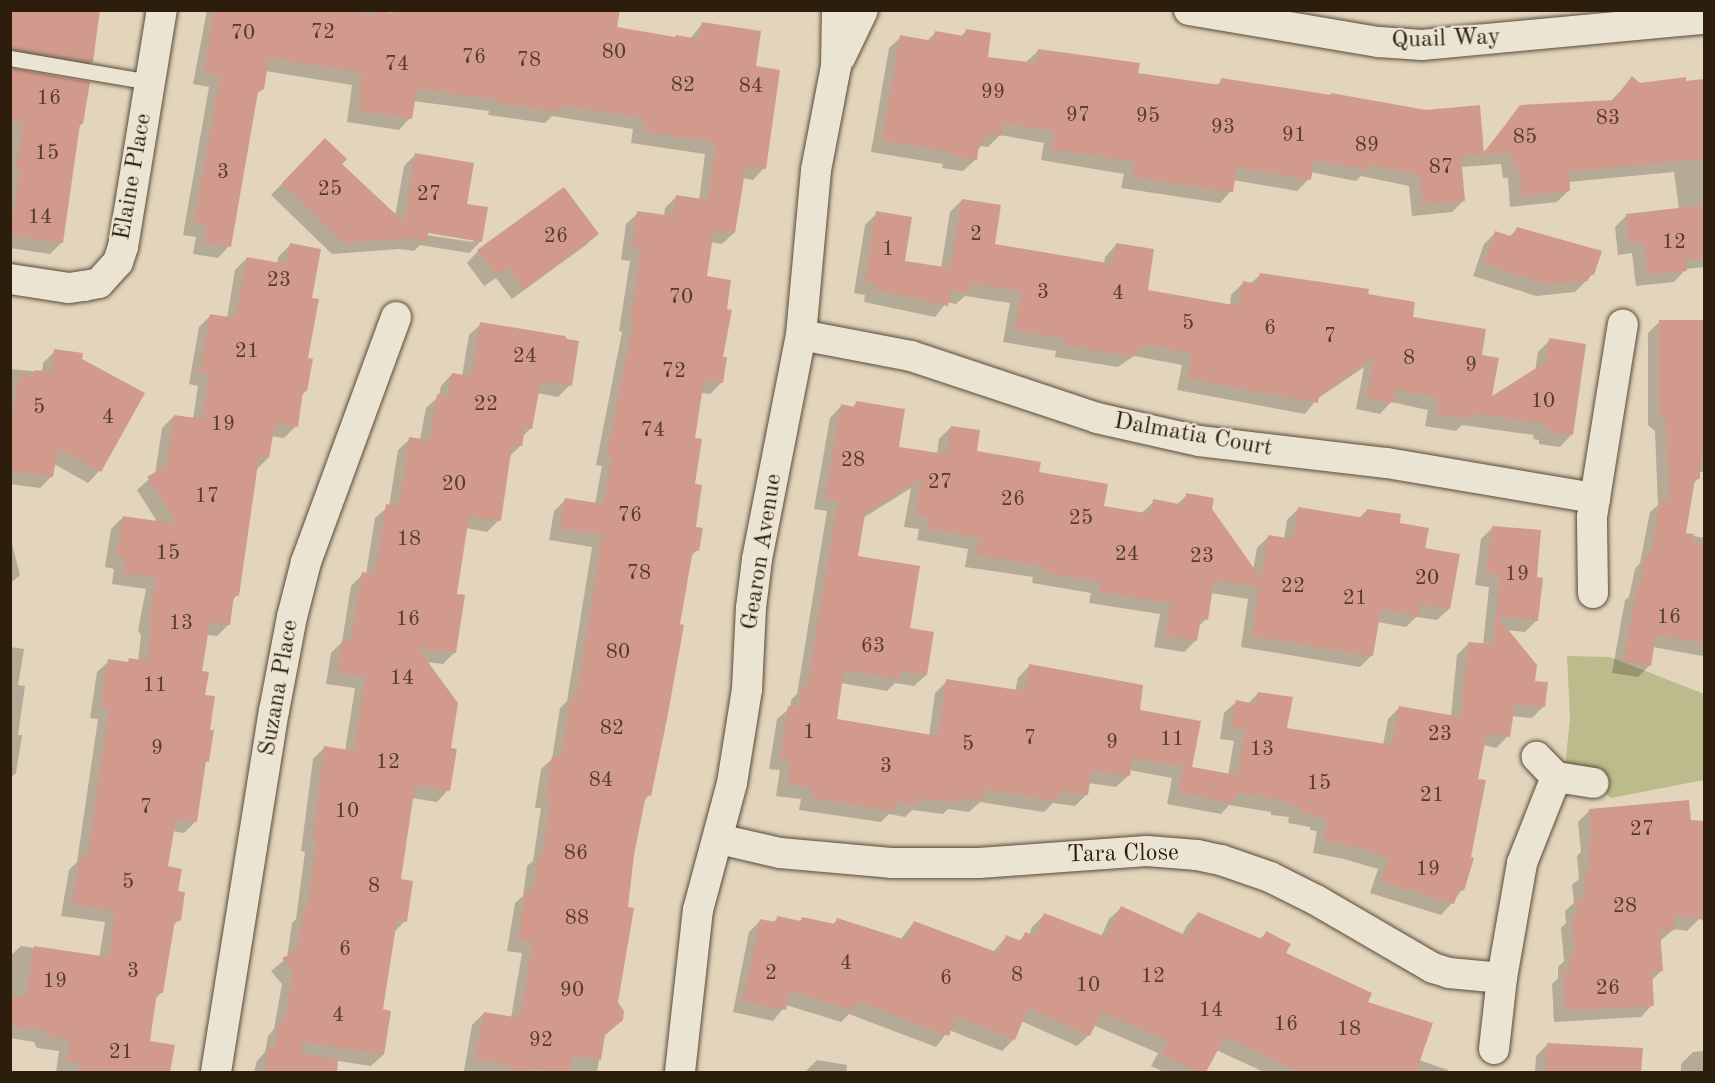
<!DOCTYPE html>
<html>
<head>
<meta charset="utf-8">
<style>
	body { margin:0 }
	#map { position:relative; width:1715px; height:1083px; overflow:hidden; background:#e2d5bc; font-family:"Old Standard TT",serif }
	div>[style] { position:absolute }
	.green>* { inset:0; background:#bbbb8c }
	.shadow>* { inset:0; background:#0003 }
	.building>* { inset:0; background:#d29a8c }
	.roads { filter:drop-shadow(0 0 2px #5a4b38) drop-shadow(0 0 2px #5a4b38) }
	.lane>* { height:15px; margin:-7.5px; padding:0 7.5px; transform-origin:7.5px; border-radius:7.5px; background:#ece4d3 }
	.street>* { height:30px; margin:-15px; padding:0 15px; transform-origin:15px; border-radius:15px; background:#ece4d3 }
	span { translate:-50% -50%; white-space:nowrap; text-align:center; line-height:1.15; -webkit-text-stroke:4.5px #ece4d3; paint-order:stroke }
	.number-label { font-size:21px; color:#563c2c }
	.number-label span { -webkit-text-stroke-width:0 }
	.street-label { font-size:24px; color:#2c1d0c }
	.frame { position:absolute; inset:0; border:12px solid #2c1d0c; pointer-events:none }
</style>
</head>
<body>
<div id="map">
	<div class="green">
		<div style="clip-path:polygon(1567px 656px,1610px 657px,1704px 694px,1704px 780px,1611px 798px,1594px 783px,1564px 778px,1570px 718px)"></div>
	</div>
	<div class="shadow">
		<div style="clip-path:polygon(10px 10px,92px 62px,80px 73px,10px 61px)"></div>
		<div style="clip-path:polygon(207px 10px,369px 10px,392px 14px,392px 10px,611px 10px,615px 29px,674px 38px,690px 39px,702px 24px,755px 68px,764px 168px,753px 180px,742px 178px,734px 233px,722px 244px,710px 242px,705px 277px,721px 358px,725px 358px,721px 383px,710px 394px,701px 393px,693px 439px,694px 528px,697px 550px,690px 558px,649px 795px,644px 801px,633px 855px,617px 1003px,622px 1019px,603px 1037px,597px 1072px,464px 1071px,472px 1025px,484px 1013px,511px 1018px,522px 953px,507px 951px,515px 903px,523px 896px,527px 866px,533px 861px,541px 808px,535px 808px,541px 769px,552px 759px,560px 708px,567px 701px,592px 547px,549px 540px,554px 511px,565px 500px,595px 504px,602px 466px,596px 465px,622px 332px,619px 331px,630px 261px,621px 260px,626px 224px,638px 213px,664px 217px,665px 208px,676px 197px,699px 200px,705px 154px,631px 143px,633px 129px,552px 116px,545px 123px,488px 115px,489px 111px,413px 101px,410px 118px,399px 130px,347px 122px,352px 85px,265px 71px,262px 88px,256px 95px,229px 246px,218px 258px,193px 254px,196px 237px,183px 235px,209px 87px,193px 84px)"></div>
		<div style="clip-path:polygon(966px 31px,986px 58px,1026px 62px,1038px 51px,1137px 74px,1216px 86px,1222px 80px,1329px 96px,1331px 94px,1483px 153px,1521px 106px,1611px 101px,1632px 78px,1639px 85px,1704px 80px,1704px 267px,1686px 269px,1674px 282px,1636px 286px,1632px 253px,1618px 255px,1615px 227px,1627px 215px,1679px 209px,1674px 172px,1568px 182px,1569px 190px,1557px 202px,1510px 207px,1508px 178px,1503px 178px,1501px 164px,1460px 167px,1464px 200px,1452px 212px,1412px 216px,1409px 186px,1361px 176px,1356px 181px,1310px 172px,1309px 179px,1297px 191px,1233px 180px,1231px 191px,1220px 203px,1121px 188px,1124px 174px,1041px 160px,1044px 143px,1000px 135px,988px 147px,981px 146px,977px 150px,975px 160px,963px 171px,942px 168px,943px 164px,871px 152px,889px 48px,901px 37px,927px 41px,935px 33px,960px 37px)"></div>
		<div style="clip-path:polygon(10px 69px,82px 124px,78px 128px,62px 242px,50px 254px,10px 248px)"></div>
		<div style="clip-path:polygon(evenodd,325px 140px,340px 164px,395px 216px,404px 166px,415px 155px,466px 205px,481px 241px,469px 253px,420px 245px,414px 251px,399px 249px,332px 254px,271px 195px,325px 140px,421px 231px,473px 239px,473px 242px,420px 234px,421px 231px)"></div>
		<div style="clip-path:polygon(962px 200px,993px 245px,1104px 264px,1105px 257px,1116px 245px,1146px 291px,1230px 305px,1231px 295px,1243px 283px,1250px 284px,1260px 275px,1366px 295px,1480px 356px,1490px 399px,1535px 371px,1538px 352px,1550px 340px,1571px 435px,1560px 447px,1539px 444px,1539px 440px,1533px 439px,1534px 435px,1462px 425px,1456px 431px,1425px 426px,1428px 410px,1391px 402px,1380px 414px,1356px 409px,1364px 367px,1317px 399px,1305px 414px,1177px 390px,1182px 365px,1134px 356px,1118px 367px,1055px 357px,1056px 351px,1003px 342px,1010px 303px,965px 296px,956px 304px,947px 302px,935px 317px,864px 302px,865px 295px,854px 293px,865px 225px,877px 213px,903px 262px,941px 268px,950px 212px)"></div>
		<div style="clip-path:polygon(1517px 229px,1593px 274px,1575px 292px,1536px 296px,1473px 276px,1484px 244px,1495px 233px,1509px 237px)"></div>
		<div style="clip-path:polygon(597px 234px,586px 245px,512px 299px,496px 278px,484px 286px,467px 263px,478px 251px)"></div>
		<div style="clip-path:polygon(290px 245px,310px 299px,306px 391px,301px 396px,296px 426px,284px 438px,271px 436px,268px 458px,256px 470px,237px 595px,232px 601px,228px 625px,217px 636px,206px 635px,200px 672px,209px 731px,208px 761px,204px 764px,196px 821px,184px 833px,172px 831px,166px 868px,177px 893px,179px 920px,172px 927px,161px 993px,155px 999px,148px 1042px,173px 1046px,169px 1072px,56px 1072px,59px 1051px,37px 1048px,34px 1042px,10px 1038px,10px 956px,21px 946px,99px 958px,105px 922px,61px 916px,69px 870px,77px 862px,98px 719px,90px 718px,97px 672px,109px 661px,126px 664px,129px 660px,138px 661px,141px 636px,138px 630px,146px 589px,112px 584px,114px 569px,105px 567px,111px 529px,123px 517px,158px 523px,137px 490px,155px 474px,162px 428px,174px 416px,193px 419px,198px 386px,189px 384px,199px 327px,211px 315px,227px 318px,235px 270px,247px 258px,277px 264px,278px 257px)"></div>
		<div style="clip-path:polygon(1660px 321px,1704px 332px,1704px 472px,1699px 472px,1699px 478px,1693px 484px,1684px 534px,1704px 538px,1704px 654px,1702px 656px,1653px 647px,1649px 666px,1638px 677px,1612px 673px,1625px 600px,1629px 597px,1635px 569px,1640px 563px,1650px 512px,1658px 505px,1655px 431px,1648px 425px,1648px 333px)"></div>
		<div style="clip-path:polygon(481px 324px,570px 385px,558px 397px,537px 393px,531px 428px,522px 437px,520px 446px,509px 457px,499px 520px,487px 532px,466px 528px,455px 595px,463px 596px,454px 653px,443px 664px,426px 662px,449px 750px,448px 790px,437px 802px,411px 798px,399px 881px,405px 921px,394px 932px,381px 1011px,383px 1055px,371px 1066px,312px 1057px,309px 1072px,254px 1072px,257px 1061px,265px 1052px,268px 1036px,274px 1029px,282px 984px,271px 971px,287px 958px,292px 923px,296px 919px,305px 852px,301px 851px,313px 759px,324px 748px,345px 751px,355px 688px,326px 684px,331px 653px,342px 642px,351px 586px,363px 574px,366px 574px,375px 518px,389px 506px,398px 450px,410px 439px,420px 440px,426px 408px,439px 396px,441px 386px,452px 374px,462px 376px,469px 335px)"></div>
		<div style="clip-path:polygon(55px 351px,80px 360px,143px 394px,99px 471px,88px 483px,54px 464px,52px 476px,40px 488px,10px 484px,10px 369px,42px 372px,43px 363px)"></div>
		<div style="clip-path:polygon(857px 402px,897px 448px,937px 454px,939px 439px,951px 427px,975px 453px,1037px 474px,1102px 507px,1142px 513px,1154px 501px,1176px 505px,1187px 495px,1210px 510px,1253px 570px,1257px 548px,1269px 536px,1284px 539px,1287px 520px,1299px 508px,1359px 518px,1367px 510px,1398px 524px,1423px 549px,1449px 609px,1437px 620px,1416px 617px,1406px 627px,1377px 622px,1372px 655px,1360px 667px,1241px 647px,1248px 599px,1211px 593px,1206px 619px,1198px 627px,1196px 640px,1184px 652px,1154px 647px,1160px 614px,1089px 603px,1091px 593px,1032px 583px,1033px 577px,965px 567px,968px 549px,917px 540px,919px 529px,904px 527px,911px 488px,863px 518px,857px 558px,908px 629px,926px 675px,914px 686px,895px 683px,887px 691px,841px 683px,835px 720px,929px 736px,935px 693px,947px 681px,1015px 691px,1018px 678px,1029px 666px,1138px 711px,1191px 769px,1228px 775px,1234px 741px,1220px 739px,1224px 713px,1236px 702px,1248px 704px,1258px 693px,1286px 729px,1383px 745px,1388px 719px,1399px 708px,1451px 716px,1457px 655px,1469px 643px,1483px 645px,1489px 587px,1475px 585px,1481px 539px,1493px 527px,1535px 578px,1537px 620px,1525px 632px,1506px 630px,1544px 706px,1532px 718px,1512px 716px,1508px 736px,1496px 748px,1483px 745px,1462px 890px,1452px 903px,1441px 915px,1370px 893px,1378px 869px,1344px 859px,1313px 853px,1317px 831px,1310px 830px,1310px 827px,1288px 823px,1289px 817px,1271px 815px,1271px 812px,1229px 805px,1221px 814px,1167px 804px,1172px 778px,1129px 770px,1128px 776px,1116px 787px,1088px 783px,1087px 794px,1075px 806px,1053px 803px,1044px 812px,980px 802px,969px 812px,948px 809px,943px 814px,912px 810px,905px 817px,889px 814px,881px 822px,799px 810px,801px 799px,776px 796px,780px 770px,769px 769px,777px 719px,790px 708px,791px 700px,797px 694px,827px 511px,814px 509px,830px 418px,841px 406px,852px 408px)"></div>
		<div style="clip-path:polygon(12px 544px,20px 575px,10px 584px,10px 545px)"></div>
		<div style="clip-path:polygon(10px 647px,24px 649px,18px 685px,25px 686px,18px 735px,22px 735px,16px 773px,10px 778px)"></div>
		<div style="clip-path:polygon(1590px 810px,1699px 919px,1687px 931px,1674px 929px,1660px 941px,1661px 971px,1651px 981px,1652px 1005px,1641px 1017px,1554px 1022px,1552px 984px,1558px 978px,1558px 967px,1564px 961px,1561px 928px,1566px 923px,1565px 911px,1574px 903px,1572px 885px,1579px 879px,1577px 856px,1581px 852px,1578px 822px)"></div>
		<div style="clip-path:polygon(1121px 908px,1182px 935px,1187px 925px,1198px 913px,1259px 940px,1266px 933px,1284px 954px,1366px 1003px,1419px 1060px,1448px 1070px,1447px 1072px,1264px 1072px,1216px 1050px,1205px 1072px,1164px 1072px,1151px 1066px,1158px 1053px,1093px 1025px,1089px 1035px,1077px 1046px,1021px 1021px,1014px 1039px,1002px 1051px,949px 1030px,936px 1047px,849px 1014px,841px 1022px,786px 1005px,773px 1021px,733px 1012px,749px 932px,760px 921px,772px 923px,778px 918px,799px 922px,802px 919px,832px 925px,837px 920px,900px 940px,914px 922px,993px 952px,1006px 937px,1018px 942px,1026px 934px,1029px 935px,1032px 927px,1044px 915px,1101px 937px,1109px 919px)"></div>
		<div style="clip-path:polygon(1548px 1044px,1641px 1049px,1640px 1072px,1535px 1072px,1536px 1056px)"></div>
		<div style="clip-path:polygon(1704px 1051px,1704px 1072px,1681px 1072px,1681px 1064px,1693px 1052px)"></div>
		<div style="clip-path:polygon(817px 1060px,847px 1065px,846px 1072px,805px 1072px)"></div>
	</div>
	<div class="building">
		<div style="clip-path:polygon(10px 10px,100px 10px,93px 62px,10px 48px)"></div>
		<div style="clip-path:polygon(214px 10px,341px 10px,374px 16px,374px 10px,401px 14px,401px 10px,620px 10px,617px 27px,675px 37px,676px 35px,699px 39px,702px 22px,761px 31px,756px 66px,780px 70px,766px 169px,746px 166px,735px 233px,714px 230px,707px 276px,731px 280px,727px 309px,732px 310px,723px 357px,727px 357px,723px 383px,704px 380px,695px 438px,702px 439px,695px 484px,702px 485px,696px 527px,703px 528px,699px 551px,693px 550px,680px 624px,684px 625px,667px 719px,651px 796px,646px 795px,634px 855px,628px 907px,634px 908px,618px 1002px,624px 1011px,623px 1020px,605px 1035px,601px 1060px,572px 1055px,570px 1072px,532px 1069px,532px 1072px,525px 1072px,509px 1070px,510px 1065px,475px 1059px,484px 1012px,520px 1018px,533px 942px,518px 939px,526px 890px,533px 891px,539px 853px,543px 853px,551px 797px,546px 796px,552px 756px,561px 757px,571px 695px,577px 696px,602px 535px,560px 528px,565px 498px,604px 504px,612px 455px,607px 454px,633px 321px,630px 320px,641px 250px,632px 248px,637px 211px,673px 216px,676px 195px,708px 200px,716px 143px,642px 131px,644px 118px,559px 105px,558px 112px,499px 103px,499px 100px,417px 89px,412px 119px,358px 110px,363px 73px,269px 58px,264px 89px,258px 92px,231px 247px,204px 243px,207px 226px,194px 224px,220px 75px,204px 73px)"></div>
		<div style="clip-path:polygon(966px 29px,991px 33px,988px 57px,1036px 63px,1038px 49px,1140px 63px,1138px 73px,1220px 85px,1221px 78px,1331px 95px,1331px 93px,1426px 110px,1480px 105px,1484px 153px,1520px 105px,1614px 100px,1632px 76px,1640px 83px,1686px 77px,1686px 81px,1704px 79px,1704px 159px,1569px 172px,1570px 191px,1522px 196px,1519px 167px,1514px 167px,1512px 153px,1461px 157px,1465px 201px,1423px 205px,1420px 175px,1370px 164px,1369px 170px,1314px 160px,1311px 180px,1237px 167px,1233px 192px,1132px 177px,1135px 162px,1052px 149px,1055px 132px,1003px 122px,1001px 136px,986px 133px,984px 145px,979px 145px,977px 160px,953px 156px,954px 153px,882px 140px,900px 35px,933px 41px,935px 31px,964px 36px)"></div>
		<div style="clip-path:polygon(10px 68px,90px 82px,83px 124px,80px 124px,63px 243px,10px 235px,20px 169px,16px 168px,23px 122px,10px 120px)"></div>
		<div style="clip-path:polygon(325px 138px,347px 159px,342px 164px,404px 222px,415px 153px,474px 163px,467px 204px,488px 207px,482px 242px,428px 233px,427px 240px,411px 238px,344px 243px,282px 183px)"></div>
		<div style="clip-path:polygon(564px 187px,599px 234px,524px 289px,508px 267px,496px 275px,477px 250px)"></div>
		<div style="clip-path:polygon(962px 199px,1001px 205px,995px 244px,1113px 264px,1116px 243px,1154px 249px,1148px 290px,1239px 306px,1243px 281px,1258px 284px,1260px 273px,1369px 289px,1368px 294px,1415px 302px,1413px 317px,1486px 329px,1482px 355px,1499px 358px,1492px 396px,1546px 362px,1549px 338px,1586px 344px,1573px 435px,1550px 432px,1550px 429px,1544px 428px,1545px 424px,1471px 413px,1470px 420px,1436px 414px,1439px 398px,1396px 389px,1393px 403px,1367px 397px,1374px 358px,1319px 396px,1318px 403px,1188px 378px,1192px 353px,1147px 345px,1131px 356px,1066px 346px,1067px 339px,1014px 330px,1021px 292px,971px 283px,969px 293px,951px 290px,948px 306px,875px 290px,876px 284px,865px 282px,876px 211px,912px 217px,905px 261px,950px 268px)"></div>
		<div style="clip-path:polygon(1704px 205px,1704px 258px,1686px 260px,1687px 271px,1647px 275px,1644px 242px,1629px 244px,1626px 214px)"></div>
		<div style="clip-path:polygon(1517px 227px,1602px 251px,1594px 275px,1590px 274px,1588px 281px,1549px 285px,1484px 264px,1495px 231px,1513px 237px)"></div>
		<div style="clip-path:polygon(290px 243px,321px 249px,312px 298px,319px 299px,308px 358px,313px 359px,307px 391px,303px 391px,298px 427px,275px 424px,269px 458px,259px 457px,239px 596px,234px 595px,230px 625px,210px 622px,202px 671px,209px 672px,205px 695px,215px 696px,210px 730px,214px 730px,209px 762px,206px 761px,197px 822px,176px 819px,168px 866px,182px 869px,178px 891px,185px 892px,181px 921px,175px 920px,163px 993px,157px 992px,150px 1041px,175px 1045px,170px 1072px,78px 1072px,79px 1063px,66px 1061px,70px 1039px,49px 1037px,46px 1031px,10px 1026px,10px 995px,26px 997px,34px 946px,108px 957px,115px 911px,72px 904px,80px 857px,87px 858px,109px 708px,101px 706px,108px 659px,128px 662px,129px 658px,147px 661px,152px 624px,149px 618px,157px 578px,123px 573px,125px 557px,116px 556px,123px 516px,178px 524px,147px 477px,166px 466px,174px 415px,202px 419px,209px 375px,199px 373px,210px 314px,235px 318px,247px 257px,286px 264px)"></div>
		<div style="clip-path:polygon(1659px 320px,1704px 320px,1704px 461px,1700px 461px,1700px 479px,1695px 479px,1686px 533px,1694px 534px,1692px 542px,1704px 544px,1704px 643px,1656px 635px,1651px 666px,1623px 661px,1637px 587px,1639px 587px,1646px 555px,1651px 552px,1661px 499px,1669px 500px,1666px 419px,1659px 413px)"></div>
		<div style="clip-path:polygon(480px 322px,565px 336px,567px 339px,579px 341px,572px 386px,541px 381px,532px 429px,525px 428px,522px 446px,512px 445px,501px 521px,469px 516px,457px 594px,465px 595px,456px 653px,417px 647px,458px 703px,451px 748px,457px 749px,450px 791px,415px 785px,401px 879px,413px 881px,407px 922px,397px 920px,383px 1009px,391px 1011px,384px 1055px,303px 1042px,301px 1053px,338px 1060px,337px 1072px,264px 1072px,268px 1047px,275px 1049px,279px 1023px,285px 1020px,293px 972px,282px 958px,297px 951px,303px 910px,307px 910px,316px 840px,312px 840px,324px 746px,354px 751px,365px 677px,337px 672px,342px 640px,351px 641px,362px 572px,375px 574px,386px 504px,399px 506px,409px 437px,429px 440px,437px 394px,448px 396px,452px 373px,471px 376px)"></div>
		<div style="clip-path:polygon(54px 349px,83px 353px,82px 359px,145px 393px,101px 472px,58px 448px,53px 477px,10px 471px,10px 429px,19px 375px,34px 377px,35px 370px,51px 372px)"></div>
		<div style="clip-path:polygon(856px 401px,905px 409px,899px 447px,946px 454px,951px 426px,980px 430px,977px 451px,1041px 462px,1039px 472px,1108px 484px,1104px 506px,1151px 514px,1153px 499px,1184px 505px,1186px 493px,1214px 498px,1212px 509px,1261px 578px,1268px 535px,1293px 539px,1298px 507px,1365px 518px,1367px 509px,1401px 514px,1400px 523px,1429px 528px,1425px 548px,1460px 554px,1450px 609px,1421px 604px,1419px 616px,1381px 609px,1373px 656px,1252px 636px,1259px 587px,1214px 580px,1208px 620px,1201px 618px,1197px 641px,1165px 636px,1171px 603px,1100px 592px,1102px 582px,1043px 572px,1044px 566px,976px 555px,979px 537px,928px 529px,929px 517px,915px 515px,922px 478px,865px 514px,858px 556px,920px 566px,910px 628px,934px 632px,927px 675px,902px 671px,900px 680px,844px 670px,837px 719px,938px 736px,946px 679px,1025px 691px,1029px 664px,1143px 685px,1140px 710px,1201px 721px,1192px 767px,1237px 775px,1245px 730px,1231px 727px,1236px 700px,1256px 704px,1258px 692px,1293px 697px,1287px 728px,1392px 745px,1399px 706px,1461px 717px,1468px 642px,1493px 644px,1500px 575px,1486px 573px,1492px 526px,1541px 530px,1537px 577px,1543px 578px,1538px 621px,1497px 616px,1537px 665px,1535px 681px,1548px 682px,1545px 707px,1515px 704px,1510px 737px,1487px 733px,1478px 779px,1486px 780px,1471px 857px,1474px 858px,1464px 891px,1459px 889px,1454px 904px,1381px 881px,1389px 858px,1356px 847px,1324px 842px,1327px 820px,1321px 819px,1321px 816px,1299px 812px,1300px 806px,1282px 803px,1282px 800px,1236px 793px,1234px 803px,1178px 792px,1183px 766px,1132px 758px,1130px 776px,1092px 771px,1088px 795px,1059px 791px,1057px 801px,984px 789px,982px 801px,957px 798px,956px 803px,919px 798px,918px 806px,896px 802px,895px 811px,810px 798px,812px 788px,787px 784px,791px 759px,780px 758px,788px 706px,799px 707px,802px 686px,807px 687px,838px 500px,825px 498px,841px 404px,855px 407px)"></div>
		<div style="clip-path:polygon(1689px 800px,1691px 820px,1704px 821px,1704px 920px,1674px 915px,1675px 930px,1660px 931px,1663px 971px,1652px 972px,1654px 1006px,1565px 1011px,1563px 971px,1570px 971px,1569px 954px,1575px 954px,1572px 915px,1578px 915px,1576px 898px,1586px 898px,1583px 872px,1590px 871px,1588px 843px,1592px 843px,1589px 809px)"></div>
		<div style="clip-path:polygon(1121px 906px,1187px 936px,1198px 912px,1262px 939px,1266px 931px,1291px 944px,1286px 953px,1372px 993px,1368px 1002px,1433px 1023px,1416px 1072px,1299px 1072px,1225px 1037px,1206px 1072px,1198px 1072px,1162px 1054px,1168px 1041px,1101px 1012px,1090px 1036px,1028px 1008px,1015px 1040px,956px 1017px,949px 1036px,857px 1001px,854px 1011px,790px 991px,786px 1010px,743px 1001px,760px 919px,776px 922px,777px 916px,801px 921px,802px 917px,835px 924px,837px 918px,906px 940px,914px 921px,999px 953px,1006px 935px,1021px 941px,1025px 932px,1035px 936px,1044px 913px,1106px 937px)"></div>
		<div style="clip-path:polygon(1547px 1043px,1643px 1048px,1641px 1072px,1545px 1072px)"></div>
	</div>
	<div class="roads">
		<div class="lane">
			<div style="left:10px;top:58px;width:143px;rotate:9.7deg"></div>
		</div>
		<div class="street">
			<div style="left:1189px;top:10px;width:193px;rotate:9.6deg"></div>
			<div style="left:1379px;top:42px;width:43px;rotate:4deg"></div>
			<div style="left:1422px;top:45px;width:283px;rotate:-5.3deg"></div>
			<div style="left:840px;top:58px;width:53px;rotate:-64.4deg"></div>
			<div style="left:10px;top:279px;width:60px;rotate:8.7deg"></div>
			<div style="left:69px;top:288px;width:15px;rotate:-8deg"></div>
			<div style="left:84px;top:286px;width:15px;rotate:-11deg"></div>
			<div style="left:99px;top:283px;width:28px;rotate:-48deg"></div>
			<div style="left:118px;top:262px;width:16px;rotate:-72deg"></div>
			<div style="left:123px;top:247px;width:240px;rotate:-80.7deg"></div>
			<div style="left:801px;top:335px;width:112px;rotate:10.8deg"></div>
			<div style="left:911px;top:356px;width:196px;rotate:18.4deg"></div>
			<div style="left:1097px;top:418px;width:105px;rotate:12.7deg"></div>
			<div style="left:1199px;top:441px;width:189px;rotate:6.7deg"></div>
			<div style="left:1387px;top:463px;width:211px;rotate:9.6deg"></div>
			<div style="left:1593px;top:593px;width:76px;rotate:-90.8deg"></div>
			<div style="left:1592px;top:517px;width:195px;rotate:-80.9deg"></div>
			<div style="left:1556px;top:777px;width:38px;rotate:9deg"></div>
			<div style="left:719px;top:839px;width:63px;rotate:12.9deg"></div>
			<div style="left:780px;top:853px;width:111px;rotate:5.1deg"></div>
			<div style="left:891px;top:863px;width:88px"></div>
			<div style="left:979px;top:863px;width:168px;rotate:-4.1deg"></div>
			<div style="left:1147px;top:851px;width:50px;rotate:4.6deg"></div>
			<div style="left:1197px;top:855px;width:25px;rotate:12deg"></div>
			<div style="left:1221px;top:860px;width:52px;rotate:19.1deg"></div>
			<div style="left:1270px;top:877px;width:51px;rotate:26.6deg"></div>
			<div style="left:1316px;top:900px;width:135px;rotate:30.2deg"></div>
			<div style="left:1433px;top:968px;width:17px;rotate:17deg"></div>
			<div style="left:1449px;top:973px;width:53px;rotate:5.4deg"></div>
			<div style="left:1494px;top:1049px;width:71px;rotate:-83.6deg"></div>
			<div style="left:1502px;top:978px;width:117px;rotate:-80.1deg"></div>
			<div style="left:1522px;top:863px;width:92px;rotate:-68.4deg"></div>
			<div style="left:1556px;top:777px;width:28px;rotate:-134deg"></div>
			<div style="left:216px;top:1072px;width:366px;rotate:-80.9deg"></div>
			<div style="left:274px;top:711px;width:96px;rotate:-79.2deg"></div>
			<div style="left:292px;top:617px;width:57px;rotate:-75.7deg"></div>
			<div style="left:306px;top:562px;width:261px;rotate:-69.8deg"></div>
			<div style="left:680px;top:1072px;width:163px;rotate:-83.7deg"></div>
			<div style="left:698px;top:910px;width:131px;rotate:-75deg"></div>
			<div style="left:732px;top:783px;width:95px;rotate:-80.9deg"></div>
			<div style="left:747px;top:689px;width:81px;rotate:-87.2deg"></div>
			<div style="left:751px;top:608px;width:49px;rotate:-83deg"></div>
			<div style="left:757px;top:559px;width:228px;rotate:-78.9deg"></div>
			<div style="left:801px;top:335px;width:166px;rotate:-84.8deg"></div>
			<div style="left:816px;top:170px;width:106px;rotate:-79.1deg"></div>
			<div style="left:836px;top:66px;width:56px;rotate:-89deg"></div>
		</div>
	</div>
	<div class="number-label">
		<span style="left:323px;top:33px">72</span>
		<span style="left:243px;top:34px">70</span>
		<span style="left:614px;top:53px">80</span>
		<span style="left:474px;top:58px">76</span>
		<span style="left:529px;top:61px">78</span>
		<span style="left:397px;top:65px">74</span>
		<span style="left:683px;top:86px">82</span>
		<span style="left:751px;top:87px">84</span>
		<span style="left:993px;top:93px">99</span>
		<span style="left:49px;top:99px">16</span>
		<span style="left:1078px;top:116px">97</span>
		<span style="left:1148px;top:117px">95</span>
		<span style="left:1608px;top:119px">83</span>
		<span style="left:1223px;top:128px">93</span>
		<span style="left:1294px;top:136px">91</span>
		<span style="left:1525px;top:138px">85</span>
		<span style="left:1367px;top:146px">89</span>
		<span style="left:47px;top:154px">15</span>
		<span style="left:1441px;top:168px">87</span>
		<span style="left:223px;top:173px">3</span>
		<span style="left:330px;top:190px">25</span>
		<span style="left:429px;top:195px">27</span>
		<span style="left:40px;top:218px">14</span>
		<span style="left:976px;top:235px">2</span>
		<span style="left:556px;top:237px">26</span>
		<span style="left:1674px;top:243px">12</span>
		<span style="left:888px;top:250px">1</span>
		<span style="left:279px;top:281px">23</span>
		<span style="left:1043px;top:293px">3</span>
		<span style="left:1118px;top:294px">4</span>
		<span style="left:681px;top:298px">70</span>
		<span style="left:1188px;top:324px">5</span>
		<span style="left:1270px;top:329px">6</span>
		<span style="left:1330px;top:337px">7</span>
		<span style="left:247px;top:352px">21</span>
		<span style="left:525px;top:357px">24</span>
		<span style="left:1409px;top:359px">8</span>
		<span style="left:1471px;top:366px">9</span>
		<span style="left:674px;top:372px">72</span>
		<span style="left:1543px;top:402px">10</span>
		<span style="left:486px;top:405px">22</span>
		<span style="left:39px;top:408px">5</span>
		<span style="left:108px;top:418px">4</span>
		<span style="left:223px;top:425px">19</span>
		<span style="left:653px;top:431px">74</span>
		<span style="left:853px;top:461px">28</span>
		<span style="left:940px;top:483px">27</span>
		<span style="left:454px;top:485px">20</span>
		<span style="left:207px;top:497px">17</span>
		<span style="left:1013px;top:500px">26</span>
		<span style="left:630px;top:516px">76</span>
		<span style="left:1081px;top:519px">25</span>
		<span style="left:409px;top:540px">18</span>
		<span style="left:168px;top:554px">15</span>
		<span style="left:1127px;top:555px">24</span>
		<span style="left:1202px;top:557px">23</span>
		<span style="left:639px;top:574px">78</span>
		<span style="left:1517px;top:575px">19</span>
		<span style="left:1427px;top:579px">20</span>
		<span style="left:1293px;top:587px">22</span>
		<span style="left:1355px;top:599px">21</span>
		<span style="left:1669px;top:618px">16</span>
		<span style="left:408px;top:620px">16</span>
		<span style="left:181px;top:624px">13</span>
		<span style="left:873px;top:647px">63</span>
		<span style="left:618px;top:653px">80</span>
		<span style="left:402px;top:679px">14</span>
		<span style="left:155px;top:686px">11</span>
		<span style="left:612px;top:729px">82</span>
		<span style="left:809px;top:733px">1</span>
		<span style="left:1440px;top:735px">23</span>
		<span style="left:1030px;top:739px">7</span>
		<span style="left:1172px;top:740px">11</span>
		<span style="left:1112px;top:743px">9</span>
		<span style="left:968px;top:745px">5</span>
		<span style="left:157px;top:749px">9</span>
		<span style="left:1262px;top:750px">13</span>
		<span style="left:388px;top:763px">12</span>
		<span style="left:886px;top:767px">3</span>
		<span style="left:601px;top:781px">84</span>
		<span style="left:1319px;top:784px">15</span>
		<span style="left:1432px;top:796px">21</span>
		<span style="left:146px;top:808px">7</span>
		<span style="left:347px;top:812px">10</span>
		<span style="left:1642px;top:830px">27</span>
		<span style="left:576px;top:854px">86</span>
		<span style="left:1428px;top:870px">19</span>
		<span style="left:128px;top:883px">5</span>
		<span style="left:374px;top:887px">8</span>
		<span style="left:1625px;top:907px">28</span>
		<span style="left:577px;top:919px">88</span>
		<span style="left:345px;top:950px">6</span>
		<span style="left:846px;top:964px">4</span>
		<span style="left:133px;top:972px">3</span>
		<span style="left:771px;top:974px">2</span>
		<span style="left:1017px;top:976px">8</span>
		<span style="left:1153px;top:977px">12</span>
		<span style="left:946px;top:979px">6</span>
		<span style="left:55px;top:982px">19</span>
		<span style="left:1088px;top:986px">10</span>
		<span style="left:1608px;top:989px">26</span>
		<span style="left:572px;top:991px">90</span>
		<span style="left:1211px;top:1011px">14</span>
		<span style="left:338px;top:1016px">4</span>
		<span style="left:1286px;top:1025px">16</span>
		<span style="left:1349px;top:1030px">18</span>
		<span style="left:541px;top:1041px">92</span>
		<span style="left:121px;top:1053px">21</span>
	</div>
	<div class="street-label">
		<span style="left:1446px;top:40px;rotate:-2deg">Quail Way</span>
		<span style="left:134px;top:177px;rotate:-80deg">Elaine Place</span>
		<span style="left:1193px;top:436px;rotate:10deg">Dalmatia Court</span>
		<span style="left:763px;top:552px;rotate:-81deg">Gearon Avenue</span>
		<span style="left:280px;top:688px;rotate:-80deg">Suzana Place</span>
		<span style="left:1123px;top:855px;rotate:-1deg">Tara Close</span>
	</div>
	<div class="frame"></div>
</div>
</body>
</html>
